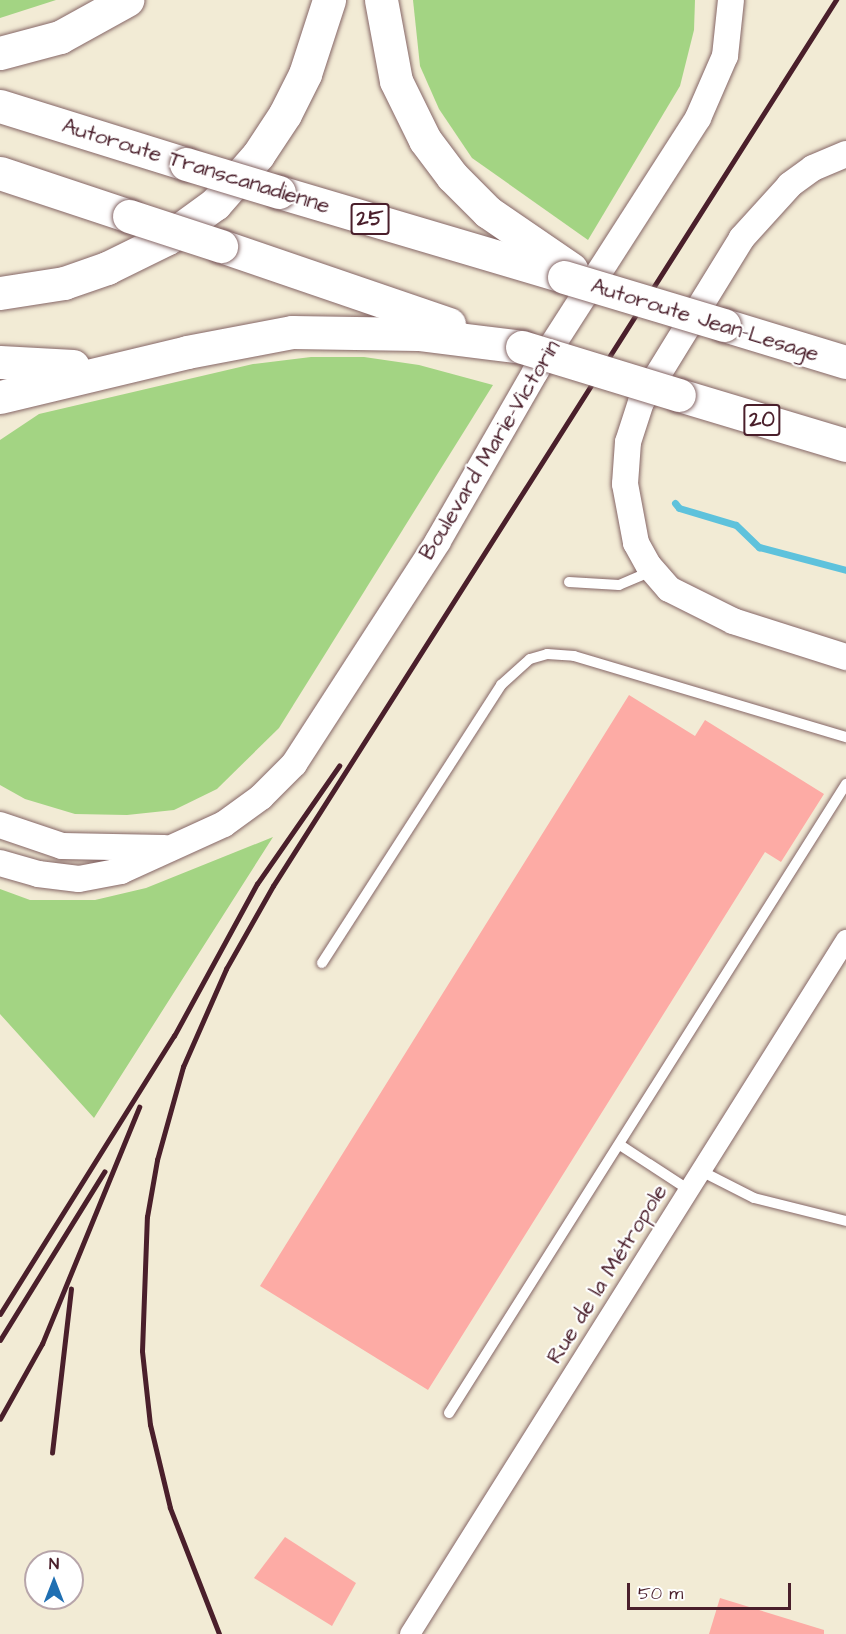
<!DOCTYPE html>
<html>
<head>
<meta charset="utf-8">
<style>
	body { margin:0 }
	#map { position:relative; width:846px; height:1634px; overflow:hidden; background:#f2ebd5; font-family:"Architects Daughter",sans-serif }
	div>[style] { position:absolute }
	.green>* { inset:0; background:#a3d483 }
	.stream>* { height:7px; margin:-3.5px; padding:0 3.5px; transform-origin:3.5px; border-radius:3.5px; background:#5ec2dc }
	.building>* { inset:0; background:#fdaba5 }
	.roads { filter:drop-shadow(0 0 2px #856666) drop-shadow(0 0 2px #856666) }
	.service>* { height:10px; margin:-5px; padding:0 5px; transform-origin:5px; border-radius:5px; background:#fff }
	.minor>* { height:20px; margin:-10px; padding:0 10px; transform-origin:10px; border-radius:10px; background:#fff }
	.tertiary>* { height:26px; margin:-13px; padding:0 13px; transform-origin:13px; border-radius:13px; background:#fff }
	.motorway>* { height:33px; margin:-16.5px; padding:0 16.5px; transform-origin:16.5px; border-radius:16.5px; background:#fff }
	.rail>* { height:4.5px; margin:-2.25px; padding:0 2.25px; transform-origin:2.25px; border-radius:2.25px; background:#4a1f2b }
	.bridges { filter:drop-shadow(0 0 2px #856666) drop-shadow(0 0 2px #856666) }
	.motorway-bridge>* { height:33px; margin:-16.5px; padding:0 16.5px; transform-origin:16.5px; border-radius:16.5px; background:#fff }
	span { translate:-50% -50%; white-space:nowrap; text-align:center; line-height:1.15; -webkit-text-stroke:4.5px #fff; paint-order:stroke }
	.shield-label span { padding:2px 4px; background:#fff; border:2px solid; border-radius:4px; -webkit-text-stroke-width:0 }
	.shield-label { font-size:21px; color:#4a1f2b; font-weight:700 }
	.street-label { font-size:22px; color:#4a1f2b }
	.north { position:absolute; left:24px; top:1550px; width:60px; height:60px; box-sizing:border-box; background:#fff; border:2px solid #b7a5aa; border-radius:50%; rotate:0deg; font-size:16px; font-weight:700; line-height:24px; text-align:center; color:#4a1f2b }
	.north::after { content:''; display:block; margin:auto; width:21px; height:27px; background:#1f6fb2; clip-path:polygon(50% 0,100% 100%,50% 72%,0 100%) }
	.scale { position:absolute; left:627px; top:1583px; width:164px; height:27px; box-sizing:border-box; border:3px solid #4a1f2b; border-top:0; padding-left:8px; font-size:18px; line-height:21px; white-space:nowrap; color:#4a1f2b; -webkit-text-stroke:4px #fff; paint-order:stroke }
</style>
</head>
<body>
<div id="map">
	<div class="green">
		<div style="clip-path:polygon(0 0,56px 0,0 18px)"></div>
		<div style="clip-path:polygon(413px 0,695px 0,694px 30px,680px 86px,588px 240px,472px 158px,439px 109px,420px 66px)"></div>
		<div style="clip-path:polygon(311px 357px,364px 357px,419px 365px,493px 385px,279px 728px,217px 789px,174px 810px,127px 815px,75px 814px,25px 799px,0 785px,0 440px,39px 414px,253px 364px)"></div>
		<div style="clip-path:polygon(273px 837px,94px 1118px,0 1014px,0 889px,30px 900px,95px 900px,146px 888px)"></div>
	</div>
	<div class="stream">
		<div style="left:675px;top:503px;width:6px;rotate:51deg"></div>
		<div style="left:679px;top:508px;width:59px;rotate:16.6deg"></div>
		<div style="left:736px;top:525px;width:32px;rotate:44deg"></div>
		<div style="left:759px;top:547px;width:90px;rotate:14.8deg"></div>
	</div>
	<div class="building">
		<div style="clip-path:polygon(629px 695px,695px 736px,705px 720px,824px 794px,781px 862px,765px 852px,428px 1390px,260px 1286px)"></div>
		<div style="clip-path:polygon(285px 1537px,356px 1583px,332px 1626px,254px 1578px)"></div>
		<div style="clip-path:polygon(720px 1598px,824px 1630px,824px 1634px,709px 1634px)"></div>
	</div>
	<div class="roads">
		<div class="service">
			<div style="left:569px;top:582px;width:50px;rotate:3.4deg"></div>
			<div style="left:619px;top:585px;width:36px;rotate:-23deg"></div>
			<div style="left:322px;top:963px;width:331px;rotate:-57.2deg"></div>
			<div style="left:501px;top:685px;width:39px;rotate:-42deg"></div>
			<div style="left:530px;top:659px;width:18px;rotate:-16deg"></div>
			<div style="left:547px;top:654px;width:27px;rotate:4deg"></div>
			<div style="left:574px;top:656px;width:284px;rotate:16.6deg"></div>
			<div style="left:620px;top:1145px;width:82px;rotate:33.1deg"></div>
			<div style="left:701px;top:1171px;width:59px;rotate:27deg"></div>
			<div style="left:754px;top:1198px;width:95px;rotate:14deg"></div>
			<div style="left:449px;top:1413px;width:744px;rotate:-57.74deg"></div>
		</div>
		<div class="minor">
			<div style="left:410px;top:1634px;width:820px;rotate:-57.86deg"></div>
		</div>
		<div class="tertiary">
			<div style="left:846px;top:154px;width:36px;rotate:157deg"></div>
			<div style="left:813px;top:168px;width:29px;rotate:144deg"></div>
			<div style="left:790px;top:185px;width:72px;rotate:132.2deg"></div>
			<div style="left:742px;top:238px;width:193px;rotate:121.6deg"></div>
			<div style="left:641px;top:402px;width:42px;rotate:108deg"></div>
			<div style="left:628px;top:442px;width:42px;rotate:94.1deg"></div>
			<div style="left:625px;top:484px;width:60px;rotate:79.4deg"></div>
			<div style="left:636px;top:543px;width:26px;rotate:61deg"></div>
			<div style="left:649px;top:566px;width:30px;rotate:49deg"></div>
			<div style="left:669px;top:589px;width:72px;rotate:26.6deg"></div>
			<div style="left:733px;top:621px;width:119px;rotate:17.7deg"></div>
			<div style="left:0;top:825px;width:65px;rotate:18.7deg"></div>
			<div style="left:62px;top:846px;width:102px;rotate:1.1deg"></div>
			<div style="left:0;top:863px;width:40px;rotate:16deg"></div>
			<div style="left:38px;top:874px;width:41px;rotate:7deg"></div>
			<div style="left:79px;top:879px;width:43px;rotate:-10.8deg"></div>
			<div style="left:121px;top:871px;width:113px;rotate:-24.5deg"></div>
			<div style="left:224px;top:824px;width:46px;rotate:-36.1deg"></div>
			<div style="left:261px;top:797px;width:47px;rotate:-45deg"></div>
			<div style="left:294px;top:764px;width:265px;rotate:-57.1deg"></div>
			<div style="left:438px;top:541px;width:195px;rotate:-60.1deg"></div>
			<div style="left:535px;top:372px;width:302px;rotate:-57.3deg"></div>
			<div style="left:698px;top:118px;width:68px;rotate:-66.5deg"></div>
			<div style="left:725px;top:56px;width:56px;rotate:-83.9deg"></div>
		</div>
		<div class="motorway">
			<div style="left:381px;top:0;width:82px;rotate:79.5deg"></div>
			<div style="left:396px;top:81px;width:66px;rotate:63.8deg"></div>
			<div style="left:425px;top:140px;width:45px;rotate:53.1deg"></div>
			<div style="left:452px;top:176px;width:51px;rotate:45deg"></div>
			<div style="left:488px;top:212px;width:101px;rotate:34.5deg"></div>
			<div style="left:0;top:53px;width:62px;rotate:-14.9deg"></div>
			<div style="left:60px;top:37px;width:77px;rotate:-28.9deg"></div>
			<div style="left:0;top:106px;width:195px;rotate:17.3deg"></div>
			<div style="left:0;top:173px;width:136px;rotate:18.4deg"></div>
			<div style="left:279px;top:192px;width:295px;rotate:16.5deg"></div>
			<div style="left:221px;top:246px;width:241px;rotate:18.9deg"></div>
			<div style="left:0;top:293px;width:65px;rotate:-8.9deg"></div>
			<div style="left:64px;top:283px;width:46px;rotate:-19.2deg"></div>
			<div style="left:107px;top:268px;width:68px;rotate:-26.2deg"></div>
			<div style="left:168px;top:238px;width:58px;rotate:-35.9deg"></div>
			<div style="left:215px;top:204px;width:65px;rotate:-48.7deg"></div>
			<div style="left:258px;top:155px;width:49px;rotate:-56.6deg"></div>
			<div style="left:285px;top:114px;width:45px;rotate:-63.4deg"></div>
			<div style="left:305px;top:74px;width:78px;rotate:-72deg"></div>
			<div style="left:724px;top:325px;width:127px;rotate:16.9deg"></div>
			<div style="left:0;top:362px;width:73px;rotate:3.1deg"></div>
			<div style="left:679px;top:395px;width:174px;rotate:16.7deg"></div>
			<div style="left:0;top:397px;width:192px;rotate:-13.5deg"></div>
			<div style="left:187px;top:352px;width:107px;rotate:-10.8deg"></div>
			<div style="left:292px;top:332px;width:126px;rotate:0.9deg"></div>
			<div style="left:418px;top:334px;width:105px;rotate:7.1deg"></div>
		</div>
	</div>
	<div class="rail">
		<div style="left:0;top:1314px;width:328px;rotate:-58deg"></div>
		<div style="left:174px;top:1036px;width:173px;rotate:-61.4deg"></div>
		<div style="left:257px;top:884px;width:144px;rotate:-55.2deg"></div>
		<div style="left:0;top:1340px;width:198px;rotate:-58.2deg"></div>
		<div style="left:0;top:1419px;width:86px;rotate:-60.8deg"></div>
		<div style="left:42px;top:1344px;width:256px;rotate:-67.7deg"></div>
		<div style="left:52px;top:1453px;width:165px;rotate:-83.4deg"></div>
		<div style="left:219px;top:1634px;width:135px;rotate:-111.3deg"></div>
		<div style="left:170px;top:1508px;width:85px;rotate:-103.5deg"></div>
		<div style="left:150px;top:1425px;width:74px;rotate:-96.2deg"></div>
		<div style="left:142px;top:1351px;width:134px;rotate:-87.9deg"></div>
		<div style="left:147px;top:1217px;width:58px;rotate:-80deg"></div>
		<div style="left:157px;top:1160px;width:97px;rotate:-74.4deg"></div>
		<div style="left:183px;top:1067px;width:107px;rotate:-66.3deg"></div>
		<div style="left:226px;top:969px;width:95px;rotate:-60.5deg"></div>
		<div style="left:273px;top:886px;width:1050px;rotate:-57.57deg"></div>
	</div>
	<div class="bridges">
		<div class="motorway-bridge">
			<div style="left:186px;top:164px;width:97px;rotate:16.8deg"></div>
			<div style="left:129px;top:216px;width:97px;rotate:18.1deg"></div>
			<div style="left:564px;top:277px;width:167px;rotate:16.7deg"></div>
			<div style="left:522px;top:347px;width:164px;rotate:17deg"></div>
		</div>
	</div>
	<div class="shield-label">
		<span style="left:370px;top:219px">25</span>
		<span style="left:762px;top:420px">20</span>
	</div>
	<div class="street-label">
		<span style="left:196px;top:166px;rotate:17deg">Autoroute Transcanadienne</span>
		<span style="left:705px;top:320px;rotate:17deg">Autoroute Jean-Lesage</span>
		<span style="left:490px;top:450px;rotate:-59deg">Boulevard Marie-Victorin</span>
		<span style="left:607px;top:1274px;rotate:-58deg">Rue de la Métropole</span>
	</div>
	<div class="north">N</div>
	<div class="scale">50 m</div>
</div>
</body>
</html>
